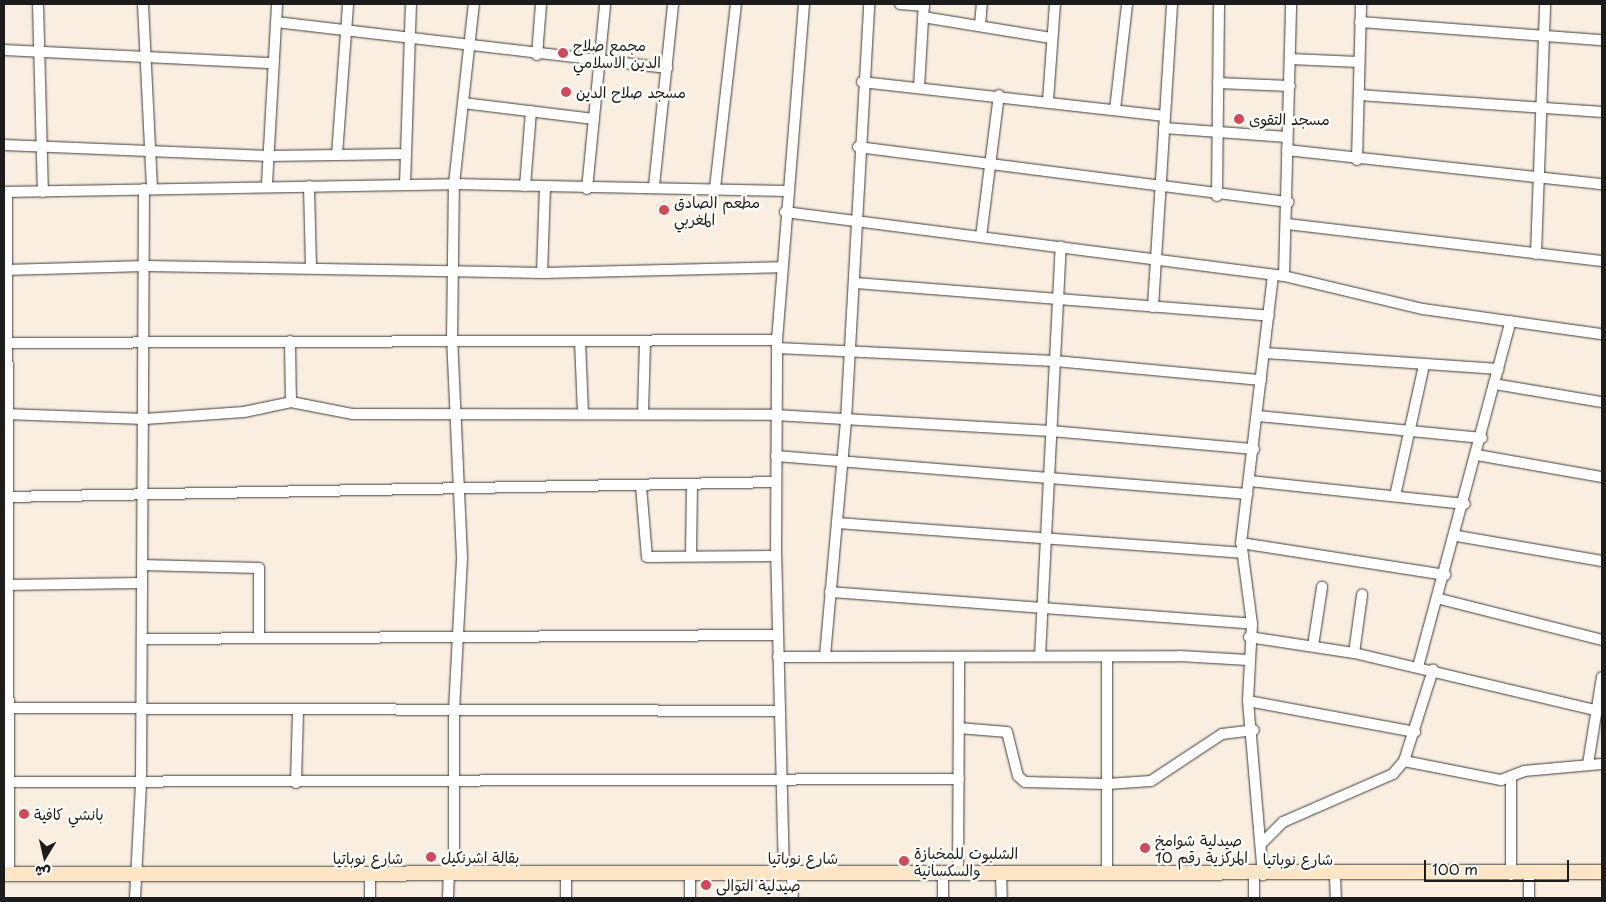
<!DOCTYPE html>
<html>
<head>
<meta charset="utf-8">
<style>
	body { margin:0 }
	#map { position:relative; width:1606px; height:902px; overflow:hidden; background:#f9eedf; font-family:"Playpen Sans","Playpen Sans Arabic",sans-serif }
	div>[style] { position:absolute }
	.roads { filter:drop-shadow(0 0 1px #3d3c39) drop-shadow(0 0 1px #3d3c39) }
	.street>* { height:10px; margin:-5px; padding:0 5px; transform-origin:5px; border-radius:5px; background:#fff }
	.secondary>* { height:14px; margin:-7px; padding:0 7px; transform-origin:7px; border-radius:7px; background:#fde5c5 }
	.dots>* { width:14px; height:14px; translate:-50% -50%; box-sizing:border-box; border:2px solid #fdfcf7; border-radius:50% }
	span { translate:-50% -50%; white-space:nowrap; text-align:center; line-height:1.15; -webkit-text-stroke:5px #fdfcf7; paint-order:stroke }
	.poi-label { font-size:15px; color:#1c1c1c }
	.left { translate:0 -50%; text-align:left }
	.street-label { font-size:15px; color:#1c1c1c }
	.frame { position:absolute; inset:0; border:5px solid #1c1c1c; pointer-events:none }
	.north { position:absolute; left:20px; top:832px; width:50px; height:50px; -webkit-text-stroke:4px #fdfcf7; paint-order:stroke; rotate:189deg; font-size:14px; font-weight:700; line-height:20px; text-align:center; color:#1c1c1c }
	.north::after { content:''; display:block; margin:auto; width:18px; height:22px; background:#1c1c1c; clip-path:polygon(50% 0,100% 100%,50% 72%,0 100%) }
	.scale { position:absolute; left:1424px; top:860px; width:145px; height:22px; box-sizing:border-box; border:2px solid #1c1c1c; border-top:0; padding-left:6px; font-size:15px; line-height:18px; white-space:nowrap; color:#1c1c1c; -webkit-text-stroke:4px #fdfcf7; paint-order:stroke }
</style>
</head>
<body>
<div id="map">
	<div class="roads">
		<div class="street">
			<div style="left:38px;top:4px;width:188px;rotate:88.5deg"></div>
			<div style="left:143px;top:4px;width:184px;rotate:87.2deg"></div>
			<div style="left:900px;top:4px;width:24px;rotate:5deg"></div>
			<div style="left:923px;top:17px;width:130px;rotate:9.3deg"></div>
			<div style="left:276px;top:22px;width:394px;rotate:6.7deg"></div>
			<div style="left:1360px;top:22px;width:243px;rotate:4.3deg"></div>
			<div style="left:980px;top:25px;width:21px;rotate:-85deg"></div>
			<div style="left:4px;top:50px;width:269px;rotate:2.8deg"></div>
			<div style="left:537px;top:55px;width:51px;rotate:-85.5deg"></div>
			<div style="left:1290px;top:59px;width:69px;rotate:2.5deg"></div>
			<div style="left:862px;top:82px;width:305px;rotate:6.4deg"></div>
			<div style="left:1218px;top:83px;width:72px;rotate:2.4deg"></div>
			<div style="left:919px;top:87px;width:83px;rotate:-86.6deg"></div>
			<div style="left:1360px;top:95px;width:243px;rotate:4deg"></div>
			<div style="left:1048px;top:101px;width:97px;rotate:-85.9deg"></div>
			<div style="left:463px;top:103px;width:132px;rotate:7deg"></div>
			<div style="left:1115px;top:110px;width:107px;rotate:-83.5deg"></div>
			<div style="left:1164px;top:128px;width:123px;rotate:4.2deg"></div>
			<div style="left:4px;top:145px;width:265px;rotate:2.4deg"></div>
			<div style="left:269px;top:156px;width:136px;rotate:-0.8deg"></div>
			<div style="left:858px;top:147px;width:434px;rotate:7.3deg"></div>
			<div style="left:1287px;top:150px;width:317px;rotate:6.2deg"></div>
			<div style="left:337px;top:155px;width:151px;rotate:-85.8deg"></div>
			<div style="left:1357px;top:160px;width:156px;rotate:-88.5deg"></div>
			<div style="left:267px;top:184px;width:180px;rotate:-86.8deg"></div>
			<div style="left:405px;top:184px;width:180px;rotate:-88.1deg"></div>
			<div style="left:309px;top:186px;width:82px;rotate:88.6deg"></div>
			<div style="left:525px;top:186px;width:75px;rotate:-85.4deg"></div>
			<div style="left:654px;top:186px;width:183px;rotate:-84deg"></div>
			<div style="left:715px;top:188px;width:185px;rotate:-83.5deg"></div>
			<div style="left:587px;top:189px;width:186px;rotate:-84.4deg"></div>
			<div style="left:4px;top:192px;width:450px;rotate:-1deg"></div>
			<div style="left:454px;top:184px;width:333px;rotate:1.2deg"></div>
			<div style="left:7px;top:192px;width:683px;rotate:89.83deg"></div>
			<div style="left:1217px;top:196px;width:192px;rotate:-89.4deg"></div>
			<div style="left:785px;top:212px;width:503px;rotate:7.31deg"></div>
			<div style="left:1284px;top:276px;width:143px;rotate:13.4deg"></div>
			<div style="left:1423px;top:309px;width:181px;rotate:8deg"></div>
			<div style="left:1287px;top:224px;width:317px;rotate:6.7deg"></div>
			<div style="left:981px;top:237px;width:143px;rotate:-82.8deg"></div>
			<div style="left:1536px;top:254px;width:250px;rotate:-87.9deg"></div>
			<div style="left:4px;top:270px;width:142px;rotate:-1.6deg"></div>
			<div style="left:146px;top:266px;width:396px;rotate:1deg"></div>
			<div style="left:542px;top:273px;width:238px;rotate:-1.4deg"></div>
			<div style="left:542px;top:273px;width:86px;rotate:-88deg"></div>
			<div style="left:1273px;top:275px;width:270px;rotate:96.8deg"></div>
			<div style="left:1241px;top:543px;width:207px;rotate:8.9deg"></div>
			<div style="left:1284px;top:276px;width:272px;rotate:-88.5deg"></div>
			<div style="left:854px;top:283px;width:416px;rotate:4.5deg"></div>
			<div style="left:1153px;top:307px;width:304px;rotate:-86.4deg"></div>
			<div style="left:290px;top:341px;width:61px;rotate:89.1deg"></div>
			<div style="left:580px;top:341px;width:71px;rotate:87.6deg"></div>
			<div style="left:4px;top:343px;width:773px;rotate:-0.22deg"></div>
			<div style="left:777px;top:348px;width:278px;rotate:2.7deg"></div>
			<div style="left:1055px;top:361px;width:207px;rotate:5.3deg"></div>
			<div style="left:1265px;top:353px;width:234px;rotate:3.9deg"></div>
			<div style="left:1494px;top:384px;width:109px;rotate:9.5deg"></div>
			<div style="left:643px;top:413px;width:72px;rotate:-88.4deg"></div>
			<div style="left:4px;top:414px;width:141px;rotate:2deg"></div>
			<div style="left:145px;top:419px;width:99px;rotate:-4deg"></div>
			<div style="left:244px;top:412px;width:48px;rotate:-12deg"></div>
			<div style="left:291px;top:402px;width:62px;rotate:11.1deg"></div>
			<div style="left:352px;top:414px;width:423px;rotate:0.1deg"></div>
			<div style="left:775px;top:415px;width:276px;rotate:3.3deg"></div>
			<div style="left:1051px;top:431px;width:204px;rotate:5.1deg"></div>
			<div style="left:1258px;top:416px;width:225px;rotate:5.6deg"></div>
			<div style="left:1477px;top:455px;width:127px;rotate:10deg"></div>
			<div style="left:776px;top:456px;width:473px;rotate:4.6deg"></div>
			<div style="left:1250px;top:481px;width:216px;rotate:6.1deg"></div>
			<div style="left:641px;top:486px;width:71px;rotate:85.2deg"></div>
			<div style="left:647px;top:557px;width:129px;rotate:-0.4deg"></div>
			<div style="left:1395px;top:496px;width:134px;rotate:-77.5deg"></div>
			<div style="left:5px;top:497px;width:771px;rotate:-1.11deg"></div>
			<div style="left:837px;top:523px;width:405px;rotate:4.2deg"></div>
			<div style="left:1457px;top:536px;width:147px;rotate:9.8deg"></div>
			<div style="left:1242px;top:548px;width:77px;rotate:82.5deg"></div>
			<div style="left:1252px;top:624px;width:77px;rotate:93deg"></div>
			<div style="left:1248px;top:701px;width:175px;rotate:85.1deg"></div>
			<div style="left:691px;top:556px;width:72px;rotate:-89.2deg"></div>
			<div style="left:142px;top:565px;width:117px;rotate:1.5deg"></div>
			<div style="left:259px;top:568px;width:70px;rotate:90deg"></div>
			<div style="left:5px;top:585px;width:136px;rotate:-0.8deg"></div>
			<div style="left:830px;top:592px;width:423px;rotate:4.3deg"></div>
			<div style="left:1440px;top:599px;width:167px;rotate:14.2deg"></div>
			<div style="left:1249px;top:637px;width:106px;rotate:8.7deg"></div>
			<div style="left:1354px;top:653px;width:249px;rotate:13.3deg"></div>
			<div style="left:142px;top:639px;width:635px;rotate:-0.36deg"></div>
			<div style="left:1313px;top:646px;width:60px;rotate:-81.3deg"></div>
			<div style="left:1354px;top:653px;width:59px;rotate:-82.1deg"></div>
			<div style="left:825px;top:656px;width:237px;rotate:-84.9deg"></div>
			<div style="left:846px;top:420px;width:417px;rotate:-86.8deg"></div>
			<div style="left:1040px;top:656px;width:410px;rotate:-87.1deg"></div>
			<div style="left:778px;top:657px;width:402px;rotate:-0.1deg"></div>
			<div style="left:1180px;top:656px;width:68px;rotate:3.4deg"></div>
			<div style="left:1418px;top:667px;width:358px;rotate:-75deg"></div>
			<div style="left:1248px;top:701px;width:170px;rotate:10.5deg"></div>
			<div style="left:4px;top:708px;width:776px;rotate:0.22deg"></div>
			<div style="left:959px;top:728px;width:48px;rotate:4.8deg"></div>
			<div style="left:1007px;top:732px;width:45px;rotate:76deg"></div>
			<div style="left:1018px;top:776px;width:9px;rotate:41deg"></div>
			<div style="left:1025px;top:782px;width:82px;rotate:1.4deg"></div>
			<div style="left:1107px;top:784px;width:44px;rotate:-3.9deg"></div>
			<div style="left:1151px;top:781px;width:85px;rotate:-33.5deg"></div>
			<div style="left:1222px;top:734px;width:32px;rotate:-7deg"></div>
			<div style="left:1404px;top:761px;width:99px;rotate:11.1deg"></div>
			<div style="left:1501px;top:780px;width:25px;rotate:-21deg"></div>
			<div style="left:1524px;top:771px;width:78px;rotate:-5.1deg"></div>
			<div style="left:1588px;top:764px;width:88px;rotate:-80.9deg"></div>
			<div style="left:4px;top:782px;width:955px;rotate:-0.18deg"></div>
			<div style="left:296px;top:783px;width:73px;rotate:-88.4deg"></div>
			<div style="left:1262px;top:843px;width:30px;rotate:-45deg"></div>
			<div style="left:1283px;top:822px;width:120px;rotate:-23.6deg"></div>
			<div style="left:1393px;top:774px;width:17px;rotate:-50deg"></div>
			<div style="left:1404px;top:761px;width:96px;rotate:-72.3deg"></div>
			<div style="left:454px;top:875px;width:164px;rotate:-90deg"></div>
			<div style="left:454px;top:711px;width:154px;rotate:-87deg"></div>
			<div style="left:462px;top:557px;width:217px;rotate:-92.6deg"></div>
			<div style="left:452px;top:340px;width:156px;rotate:-89.3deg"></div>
			<div style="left:454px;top:184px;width:181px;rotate:-83.7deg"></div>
			<div style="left:566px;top:875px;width:23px;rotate:90deg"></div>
			<div style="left:784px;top:875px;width:319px;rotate:-91.4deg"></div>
			<div style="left:776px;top:556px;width:216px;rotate:-89.7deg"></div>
			<div style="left:777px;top:340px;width:337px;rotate:-85.4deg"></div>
			<div style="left:792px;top:875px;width:23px;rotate:88deg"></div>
			<div style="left:943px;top:875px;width:23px;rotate:90deg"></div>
			<div style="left:958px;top:875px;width:217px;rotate:-89.7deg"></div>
			<div style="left:1001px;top:875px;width:23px;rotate:88deg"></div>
			<div style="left:1107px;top:875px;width:218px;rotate:-90deg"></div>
			<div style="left:1254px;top:875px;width:23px;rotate:90deg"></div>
			<div style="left:1335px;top:875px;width:23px;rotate:88deg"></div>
			<div style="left:1511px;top:875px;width:98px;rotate:-90deg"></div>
			<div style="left:1529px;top:875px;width:23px;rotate:90deg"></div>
			<div style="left:135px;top:898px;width:116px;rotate:-87deg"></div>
			<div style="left:141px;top:782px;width:593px;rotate:-89.71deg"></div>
			<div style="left:370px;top:898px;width:23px;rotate:-90deg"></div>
			<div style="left:448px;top:898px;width:23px;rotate:-88deg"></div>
			<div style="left:690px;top:898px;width:23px;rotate:-90deg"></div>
		</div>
		<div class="secondary">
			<div style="left:4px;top:874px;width:1598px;rotate:-0.07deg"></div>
		</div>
	</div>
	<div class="dots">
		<div style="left:563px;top:53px;background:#d1495b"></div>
		<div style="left:566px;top:92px;background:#d1495b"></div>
		<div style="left:1239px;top:119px;background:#d1495b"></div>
		<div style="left:664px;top:210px;background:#d1495b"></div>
		<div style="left:24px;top:814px;background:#d1495b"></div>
		<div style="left:1145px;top:848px;background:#d1495b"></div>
		<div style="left:431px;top:857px;background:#d1495b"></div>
		<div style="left:904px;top:861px;background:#d1495b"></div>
		<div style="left:706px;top:885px;background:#d1495b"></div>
	</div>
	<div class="poi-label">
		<span class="left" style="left:573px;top:53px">مجمع صلاح<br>الدين الاسلامي</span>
		<span class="left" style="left:576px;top:92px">مسجد صلاح الدين</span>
		<span class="left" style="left:1249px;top:119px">مسجد التقوى</span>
		<span class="left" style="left:674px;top:210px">مطعم الصادق<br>المغربي</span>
		<span class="left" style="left:34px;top:814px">بانشي كافية</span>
		<span class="left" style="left:1155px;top:848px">صيدلية شوامخ<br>المركزية رقم 10</span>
		<span class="left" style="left:914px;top:861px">الشلبوت للمخبازة<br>والسكسانية</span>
		<span class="left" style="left:441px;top:857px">بقالة اشرنكيل</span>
		<span class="left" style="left:716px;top:885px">صيدلية التوالي</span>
	</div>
	<div class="street-label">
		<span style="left:368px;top:858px">شارع نوباتيا</span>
		<span style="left:803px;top:858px">شارع نوباتيا</span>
		<span style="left:1298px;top:859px">شارع نوباتيا</span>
	</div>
	<div class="frame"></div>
	<div class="north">ش</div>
	<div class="scale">100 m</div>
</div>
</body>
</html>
